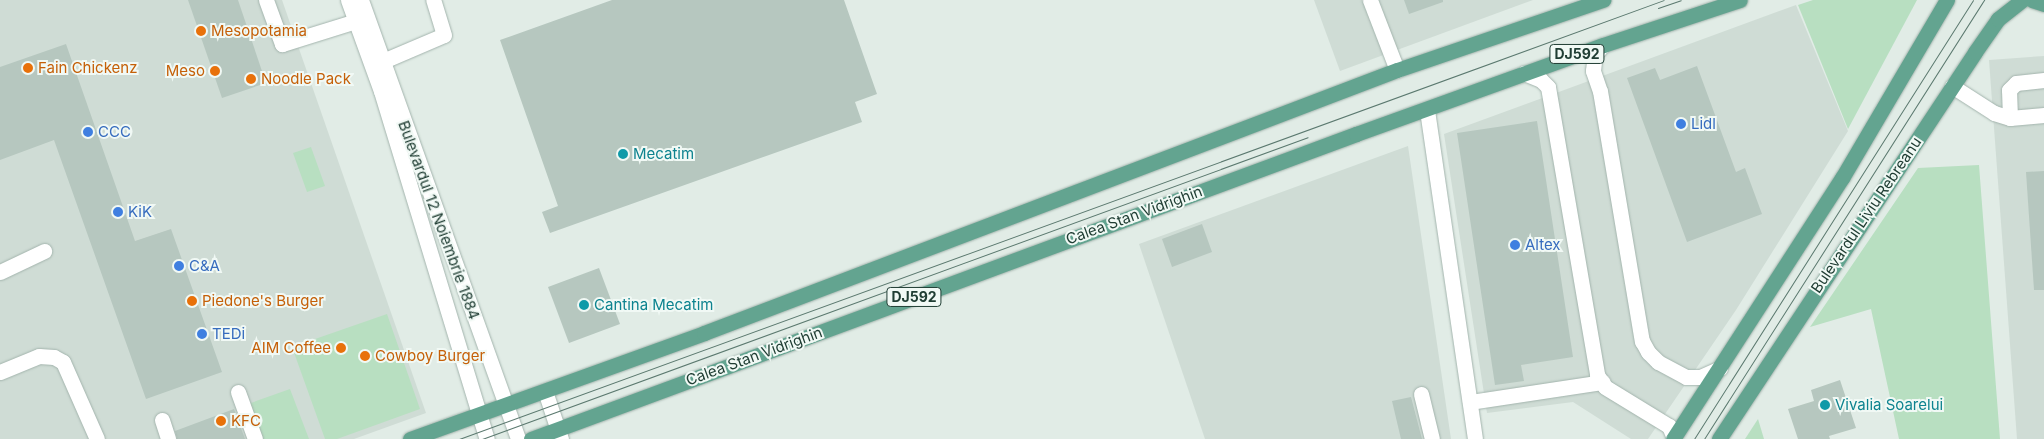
<!DOCTYPE html>
<html>
<head>
<meta charset="utf-8">
<style>
	body { margin:0 }
	#map { position:relative; width:2044px; height:439px; overflow:hidden; background:#e1ece6; font-family:Inter,sans-serif }
	div>[style] { position:absolute }
	.built>* { inset:0; background:#cfdcd5 }
	.green>* { inset:0; background:#b8dfc1 }
	.building>* { inset:0; background:#b6c7bf }
	.roads { filter:drop-shadow(0 0 1px #a3b4ad) drop-shadow(0 0 1px #a3b4ad) }
	.minor>* { height:15px; margin:-7.5px; padding:0 7.5px; transform-origin:7.5px; border-radius:7.5px; background:#fff }
	.major>* { height:15px; margin:-7.5px; padding:0 7.5px; transform-origin:7.5px; border-radius:7.5px; background:#63a490 }
	.tram>* { height:1px; margin:-0.5px; padding:0 0.5px; transform-origin:0.5px; border-radius:0.5px; background:#5b796f }
	.dots>* { width:14px; height:14px; translate:-50% -50%; box-sizing:border-box; border:2px solid #f1f9f5; border-radius:50% }
	span { translate:-50% -50%; white-space:nowrap; text-align:center; line-height:1.15; -webkit-text-stroke:4px #f1f9f5; paint-order:stroke }
	.shield-label span { padding:1px 4px; background:#f1f9f5; border:1px solid; border-radius:4px; -webkit-text-stroke-width:0 }
	.shield-label { font-size:14px; color:#203e34; font-weight:700 }
	.food-label { font-size:15px; color:#c56008 }
	.left { translate:0 -50%; text-align:left }
	.right { translate:-100% -50%; text-align:right }
	.shop-label { font-size:15px; color:#366cbe }
	.culture-label { font-size:15px; color:#0d838f }
	.street-label { font-size:15px; color:#203e34 }
</style>
</head>
<body>
<div id="map">
	<div class="built">
		<div style="clip-path:polygon(0 0,282px 0,426px 413px,354px 439px,0 439px)"></div>
		<div style="clip-path:polygon(1314px 0,1533px 0,1340px 71px)"></div>
		<div style="clip-path:polygon(1796px 5px,1848px 131px,1736px 310px,1648px 439px,1631px 439px,1573px 402px,1487px 413px,1444px 134px)"></div>
		<div style="clip-path:polygon(2044px 56px,2044px 439px,2017px 439px,1989px 60px)"></div>
		<div style="clip-path:polygon(1408px 146px,1451px 439px,1205px 439px,1139px 244px)"></div>
	</div>
	<div class="green">
		<div style="clip-path:polygon(1813px 0,1917px 0,1848px 129px,1798px 5px)"></div>
		<div style="clip-path:polygon(311px 147px,325px 186px,307px 192px,293px 153px)"></div>
		<div style="clip-path:polygon(1979px 165px,2000px 439px,1899px 439px,1871px 309px,1810px 327px,1918px 168px)"></div>
		<div style="clip-path:polygon(387px 314px,420px 409px,337px 439px,325px 439px,292px 347px)"></div>
		<div style="clip-path:polygon(290px 389px,309px 439px,261px 439px,248px 404px)"></div>
		<div style="clip-path:polygon(1758px 419px,1764px 439px,1745px 439px)"></div>
	</div>
	<div class="building">
		<div style="clip-path:polygon(188px 0,238px 0,266px 83px,222px 98px)"></div>
		<div style="clip-path:polygon(612px 0,844px 0,877px 94px,855px 102px,862px 122px,550px 233px,542px 212px,558px 206px,500px 40px)"></div>
		<div style="clip-path:polygon(1404px 0,1443px 0,1443px 2px,1409px 14px)"></div>
		<div style="clip-path:polygon(66px 44px,135px 241px,171px 229px,222px 372px,146px 399px,54px 140px,0 160px,0 67px)"></div>
		<div style="clip-path:polygon(1697px 66px,1736px 172px,1745px 168px,1762px 214px,1687px 242px,1627px 78px,1655px 68px,1660px 80px)"></div>
		<div style="clip-path:polygon(1537px 121px,1573px 357px,1521px 365px,1524px 381px,1495px 385px,1457px 133px)"></div>
		<div style="clip-path:polygon(2044px 171px,2044px 290px,2034px 290px,2026px 172px)"></div>
		<div style="clip-path:polygon(1202px 224px,1212px 252px,1172px 267px,1162px 239px)"></div>
		<div style="clip-path:polygon(599px 268px,620px 324px,569px 343px,548px 287px)"></div>
		<div style="clip-path:polygon(1840px 380px,1856px 428px,1829px 436px,1830px 439px,1798px 439px,1788px 409px,1814px 401px,1811px 390px)"></div>
		<div style="clip-path:polygon(1411px 397px,1422px 439px,1401px 439px,1392px 401px)"></div>
		<div style="clip-path:polygon(234px 409px,245px 439px,177px 439px,175px 431px)"></div>
	</div>
	<div class="roads">
		<div class="minor">
			<div style="left:266px;top:0;width:47px;rotate:70deg"></div>
			<div style="left:282px;top:44px;width:77px;rotate:-17.3deg"></div>
			<div style="left:348px;top:0;width:97px;rotate:70.1deg"></div>
			<div style="left:381px;top:91px;width:364px;rotate:73.1deg"></div>
			<div style="left:361px;top:0;width:466px;rotate:70.3deg"></div>
			<div style="left:1370px;top:0;width:75px;rotate:68.9deg"></div>
			<div style="left:1603px;top:45px;width:12px;rotate:132deg"></div>
			<div style="left:1595px;top:54px;width:17px;rotate:97deg"></div>
			<div style="left:1593px;top:71px;width:21px;rotate:71deg"></div>
			<div style="left:1600px;top:91px;width:254px;rotate:80.5deg"></div>
			<div style="left:1642px;top:341px;width:13px;rotate:61deg"></div>
			<div style="left:1648px;top:352px;width:14px;rotate:45deg"></div>
			<div style="left:1658px;top:362px;width:32px;rotate:28deg"></div>
			<div style="left:1686px;top:377px;width:14px"></div>
			<div style="left:1700px;top:377px;width:22px;rotate:-24deg"></div>
			<div style="left:383px;top:61px;width:66px;rotate:-23.1deg"></div>
			<div style="left:444px;top:35px;width:37px;rotate:-107deg"></div>
			<div style="left:1524px;top:73px;width:18px;rotate:22deg"></div>
			<div style="left:1541px;top:80px;width:10px;rotate:45deg"></div>
			<div style="left:1548px;top:87px;width:292px;rotate:80.3deg"></div>
			<div style="left:1597px;top:375px;width:14px;rotate:56deg"></div>
			<div style="left:1605px;top:387px;width:75px;rotate:31.4deg"></div>
			<div style="left:1669px;top:426px;width:13px;rotate:67deg"></div>
			<div style="left:1952px;top:86px;width:50px;rotate:32.7deg"></div>
			<div style="left:1994px;top:113px;width:17px;rotate:17deg"></div>
			<div style="left:2010px;top:118px;width:34px;rotate:-5deg"></div>
			<div style="left:1427px;top:110px;width:332px;rotate:81.7deg"></div>
			<div style="left:2010px;top:118px;width:28px;rotate:-92deg"></div>
			<div style="left:2009px;top:90px;width:10px;rotate:-45deg"></div>
			<div style="left:2016px;top:83px;width:28px;rotate:-6deg"></div>
			<div style="left:0;top:272px;width:49px;rotate:-25.5deg"></div>
			<div style="left:0;top:372px;width:42px;rotate:-22.3deg"></div>
			<div style="left:39px;top:356px;width:15px;rotate:4deg"></div>
			<div style="left:54px;top:357px;width:10px;rotate:29deg"></div>
			<div style="left:63px;top:362px;width:84px;rotate:66.2deg"></div>
			<div style="left:545px;top:391px;width:51px;rotate:71.6deg"></div>
			<div style="left:238px;top:392px;width:50px;rotate:70.1deg"></div>
			<div style="left:1421px;top:394px;width:46px;rotate:76.3deg"></div>
			<div style="left:1470px;top:402px;width:134px;rotate:-8.6deg"></div>
			<div style="left:162px;top:420px;width:20px;rotate:72deg"></div>
		</div>
		<div class="major">
			<div style="left:2032px;top:0;width:13px;rotate:18deg"></div>
			<div style="left:410px;top:439px;width:313px;rotate:-19.8deg"></div>
			<div style="left:704px;top:333px;width:741px;rotate:-20.78deg"></div>
			<div style="left:1397px;top:70px;width:218px;rotate:-18.8deg"></div>
			<div style="left:531px;top:439px;width:880px;rotate:-20.29deg"></div>
			<div style="left:1356px;top:134px;width:263px;rotate:-19.8deg"></div>
			<div style="left:1603px;top:45px;width:144px;rotate:-18.2deg"></div>
			<div style="left:1673px;top:439px;width:311px;rotate:-57.1deg"></div>
			<div style="left:1842px;top:178px;width:207px;rotate:-59.5deg"></div>
			<div style="left:1719px;top:439px;width:464px;rotate:-56.5deg"></div>
			<div style="left:1975px;top:52px;width:40px;rotate:-55.1deg"></div>
			<div style="left:1998px;top:19px;width:31px;rotate:-38deg"></div>
		</div>
	</div>
	<div class="tram">
		<div style="left:1658px;top:8px;width:24px;rotate:-19deg"></div>
		<div style="left:459px;top:439px;width:1282px;rotate:-20.02deg"></div>
		<div style="left:482px;top:439px;width:879px;rotate:-20.08deg"></div>
		<div style="left:1694px;top:439px;width:520px;rotate:-57.56deg"></div>
		<div style="left:1704px;top:439px;width:521px;rotate:-57.47deg"></div>
	</div>
	<div class="dots">
		<div style="left:201px;top:31px;background:#e8710a"></div>
		<div style="left:28px;top:68px;background:#e8710a"></div>
		<div style="left:215px;top:71px;background:#e8710a"></div>
		<div style="left:251px;top:79px;background:#e8710a"></div>
		<div style="left:1681px;top:124px;background:#3f7fe0"></div>
		<div style="left:88px;top:132px;background:#3f7fe0"></div>
		<div style="left:623px;top:154px;background:#0f9aa8"></div>
		<div style="left:118px;top:212px;background:#3f7fe0"></div>
		<div style="left:1515px;top:245px;background:#3f7fe0"></div>
		<div style="left:179px;top:266px;background:#3f7fe0"></div>
		<div style="left:192px;top:301px;background:#e8710a"></div>
		<div style="left:584px;top:305px;background:#0f9aa8"></div>
		<div style="left:202px;top:334px;background:#3f7fe0"></div>
		<div style="left:341px;top:348px;background:#e8710a"></div>
		<div style="left:365px;top:356px;background:#e8710a"></div>
		<div style="left:1825px;top:405px;background:#0f9aa8"></div>
		<div style="left:221px;top:421px;background:#e8710a"></div>
	</div>
	<div class="shield-label">
		<span style="left:1577px;top:54px">DJ592</span>
		<span style="left:914px;top:297px">DJ592</span>
	</div>
	<div class="food-label">
		<span class="left" style="left:211px;top:31px">Mesopotamia</span>
		<span class="left" style="left:38px;top:68px">Fain Chickenz</span>
		<span class="right" style="left:205px;top:71px">Meso</span>
		<span class="left" style="left:261px;top:79px">Noodle Pack</span>
		<span class="left" style="left:202px;top:301px">Piedone's Burger</span>
		<span class="right" style="left:331px;top:348px">AIM Coffee</span>
		<span class="left" style="left:375px;top:356px">Cowboy Burger</span>
		<span class="left" style="left:231px;top:421px">KFC</span>
	</div>
	<div class="shop-label">
		<span class="left" style="left:1691px;top:124px">Lidl</span>
		<span class="left" style="left:98px;top:132px">CCC</span>
		<span class="left" style="left:128px;top:212px">KiK</span>
		<span class="left" style="left:1525px;top:245px">Altex</span>
		<span class="left" style="left:189px;top:266px">C&amp;A</span>
		<span class="left" style="left:212px;top:334px">TEDi</span>
	</div>
	<div class="culture-label">
		<span class="left" style="left:633px;top:154px">Mecatim</span>
		<span class="left" style="left:594px;top:305px">Cantina Mecatim</span>
		<span class="left" style="left:1835px;top:405px">Vivalia Soarelui</span>
	</div>
	<div class="street-label">
		<span style="left:1134px;top:215px;rotate:-20deg">Calea Stan Vidrighin</span>
		<span style="left:1866px;top:215px;rotate:-56deg">Bulevardul Liviu Rebreanu</span>
		<span style="left:439px;top:220px;rotate:70deg">Bulevardul 12 Noiembrie 1884</span>
		<span style="left:754px;top:356px;rotate:-20deg">Calea Stan Vidrighin</span>
	</div>
</div>
</body>
</html>
